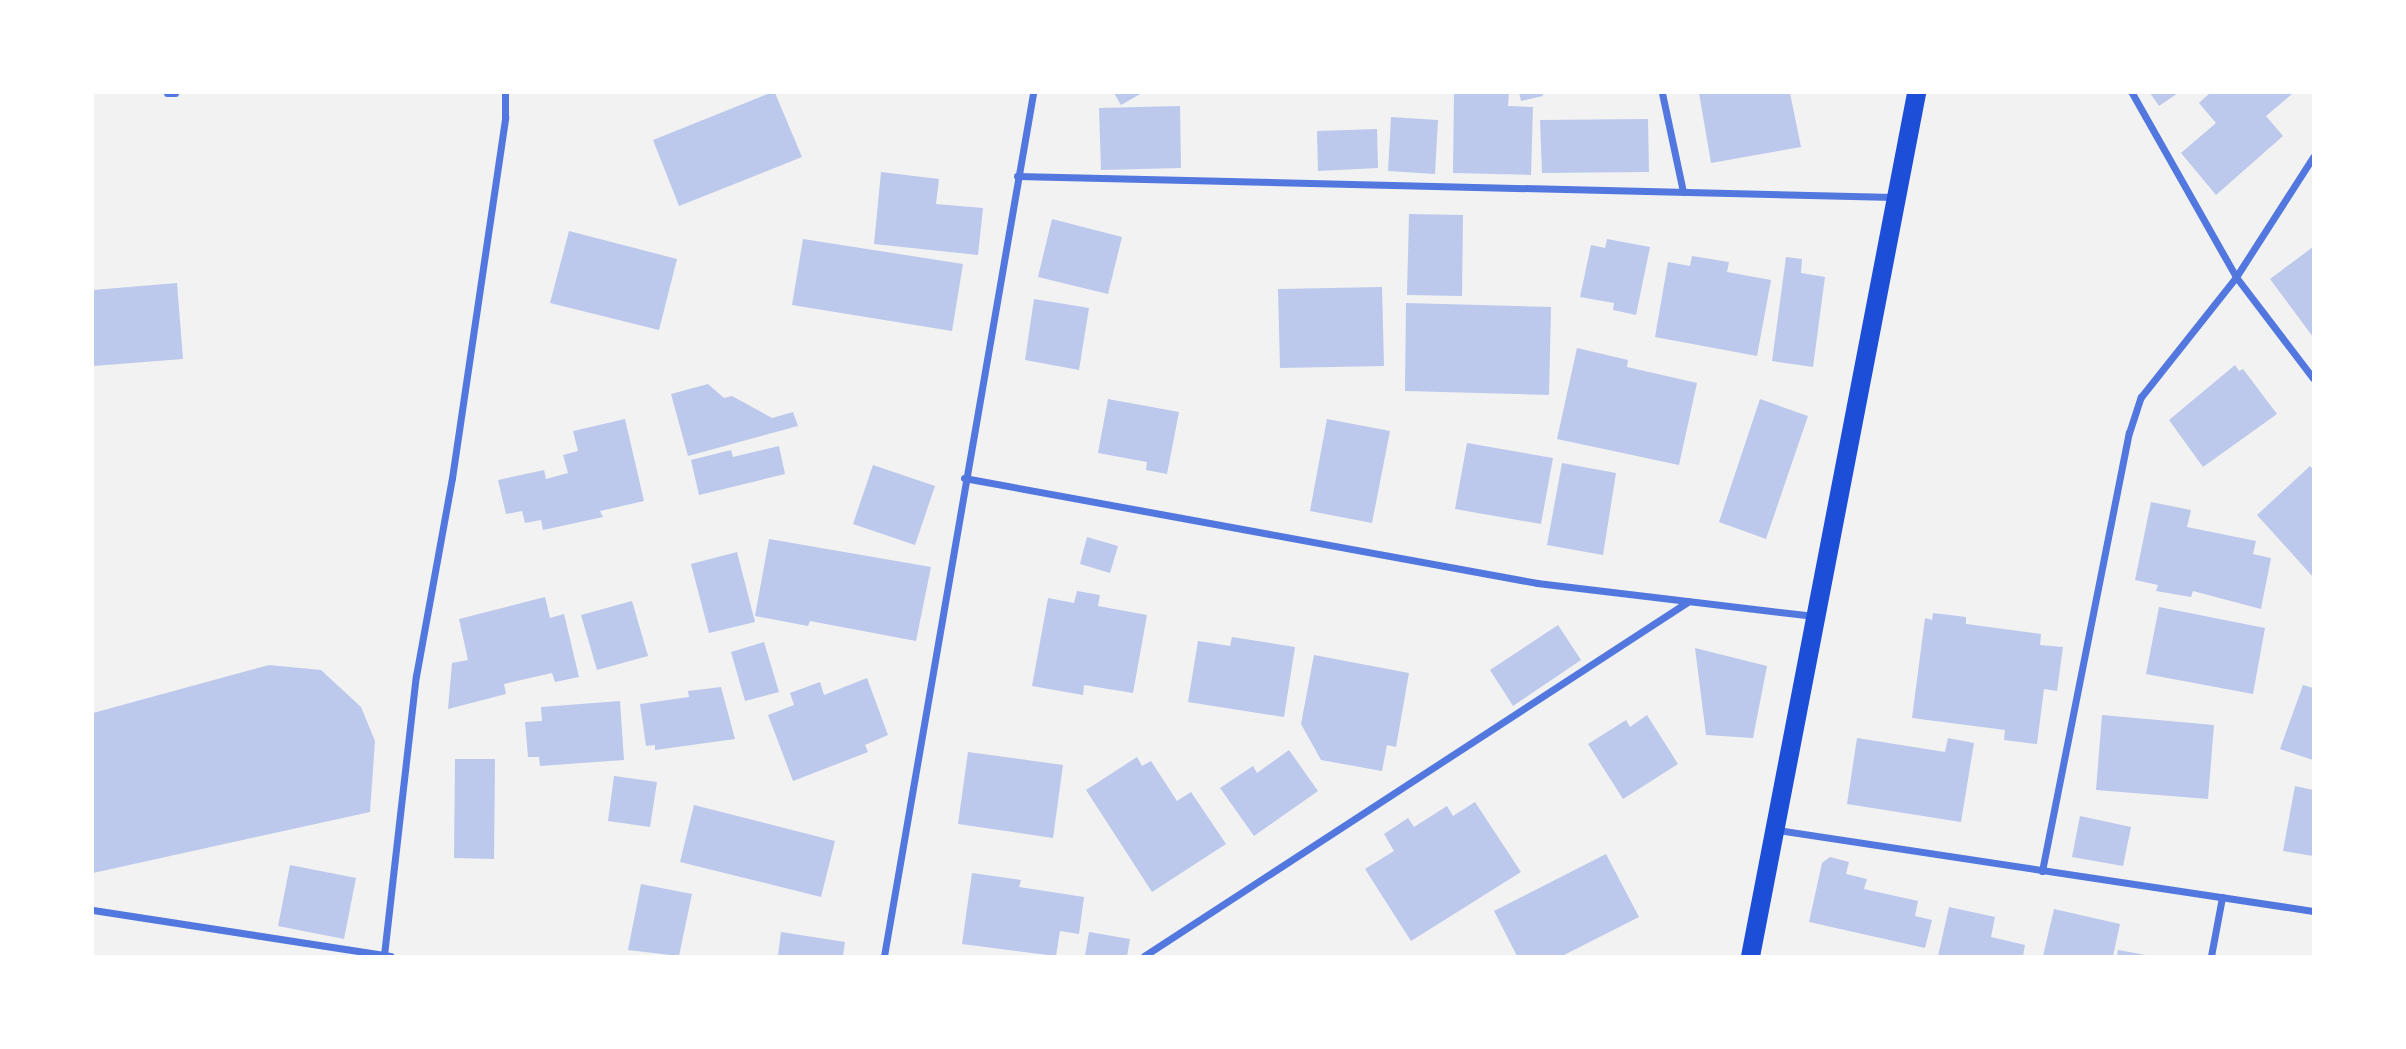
<!DOCTYPE html>
<html>
<head>
<meta charset="utf-8">
<style>
	body { margin:0 }
	#map { position:relative; width:2406px; height:1049px; overflow:hidden; background:#f2f2f2; font-family:Jost,sans-serif }
	div>[style] { position:absolute }
	.building>* { inset:0; background:#bdc9ec }
	.minor>* { height:7px; margin:-3.5px; padding:0 3.5px; transform-origin:3.5px; border-radius:3.5px; background:#5277de }
	.trunk>* { height:19px; margin:-9.5px; padding:0 9.5px; transform-origin:9.5px; border-radius:9.5px; background:#1d4ed8 }
	span { translate:-50% -50%; white-space:nowrap; text-align:center; line-height:1.15; -webkit-text-stroke:6px #fff; paint-order:stroke }
	.frame { position:absolute; inset:0; border:94px solid #fff; pointer-events:none }
</style>
</head>
<body>
<div id="map">
	<div class="building">
		<div style="clip-path:polygon(770px 93px,775px 93px,802px 157px,679px 206px,653px 140px)"></div>
		<div style="clip-path:polygon(1114px 93px,1142px 93px,1121px 105px)"></div>
		<div style="clip-path:polygon(1454px 93px,1509px 93px,1508px 106px,1533px 107px,1531px 175px,1453px 173px)"></div>
		<div style="clip-path:polygon(1519px 93px,1542px 93px,1543px 96px,1521px 101px)"></div>
		<div style="clip-path:polygon(1699px 93px,1790px 93px,1801px 147px,1711px 163px)"></div>
		<div style="clip-path:polygon(2150px 93px,2178px 93px,2159px 106px)"></div>
		<div style="clip-path:polygon(2210px 93px,2292px 94px,2266px 116px,2283px 136px,2216px 195px,2181px 153px,2216px 123px,2199px 103px)"></div>
		<div style="clip-path:polygon(1180px 106px,1181px 168px,1101px 170px,1099px 108px)"></div>
		<div style="clip-path:polygon(1391px 117px,1438px 120px,1435px 174px,1388px 171px)"></div>
		<div style="clip-path:polygon(1648px 119px,1649px 172px,1542px 173px,1540px 120px)"></div>
		<div style="clip-path:polygon(1377px 129px,1378px 168px,1318px 171px,1317px 131px)"></div>
		<div style="clip-path:polygon(881px 172px,939px 179px,936px 204px,983px 208px,978px 255px,874px 244px)"></div>
		<div style="clip-path:polygon(1409px 214px,1463px 215px,1462px 296px,1407px 295px)"></div>
		<div style="clip-path:polygon(1052px 219px,1122px 237px,1108px 294px,1038px 277px)"></div>
		<div style="clip-path:polygon(569px 231px,677px 259px,659px 330px,550px 303px)"></div>
		<div style="clip-path:polygon(803px 239px,963px 264px,952px 331px,792px 305px)"></div>
		<div style="clip-path:polygon(1607px 239px,1650px 247px,1636px 315px,1613px 310px,1614px 303px,1580px 297px,1591px 245px,1605px 248px)"></div>
		<div style="clip-path:polygon(2313px 247px,2313px 337px,2270px 279px)"></div>
		<div style="clip-path:polygon(1692px 256px,1729px 262px,1727px 272px,1771px 280px,1757px 356px,1655px 337px,1668px 262px,1690px 266px)"></div>
		<div style="clip-path:polygon(1786px 257px,1802px 259px,1801px 273px,1825px 277px,1813px 367px,1772px 361px)"></div>
		<div style="clip-path:polygon(177px 283px,183px 359px,93px 366px,93px 290px)"></div>
		<div style="clip-path:polygon(1382px 287px,1384px 366px,1280px 368px,1278px 289px)"></div>
		<div style="clip-path:polygon(1034px 299px,1089px 308px,1079px 370px,1025px 360px)"></div>
		<div style="clip-path:polygon(1406px 303px,1551px 307px,1549px 395px,1405px 391px)"></div>
		<div style="clip-path:polygon(1577px 348px,1628px 360px,1627px 367px,1697px 383px,1679px 465px,1557px 439px)"></div>
		<div style="clip-path:polygon(2235px 365px,2239px 371px,2243px 369px,2277px 414px,2203px 467px,2169px 420px)"></div>
		<div style="clip-path:polygon(708px 384px,724px 398px,732px 396px,772px 418px,793px 412px,798px 426px,688px 456px,671px 394px)"></div>
		<div style="clip-path:polygon(1108px 399px,1179px 412px,1167px 474px,1146px 470px,1147px 462px,1098px 453px)"></div>
		<div style="clip-path:polygon(1760px 399px,1808px 416px,1766px 539px,1719px 522px)"></div>
		<div style="clip-path:polygon(625px 419px,644px 501px,600px 511px,603px 517px,543px 530px,541px 520px,525px 523px,522px 511px,506px 514px,498px 480px,544px 470px,546px 479px,568px 473px,563px 455px,578px 451px,573px 431px)"></div>
		<div style="clip-path:polygon(1327px 419px,1390px 431px,1372px 523px,1310px 511px)"></div>
		<div style="clip-path:polygon(1467px 443px,1553px 458px,1541px 524px,1455px 509px)"></div>
		<div style="clip-path:polygon(779px 446px,785px 474px,699px 495px,691px 460px,731px 450px,733px 457px)"></div>
		<div style="clip-path:polygon(1562px 463px,1616px 473px,1603px 555px,1547px 545px)"></div>
		<div style="clip-path:polygon(873px 465px,935px 486px,915px 545px,853px 524px)"></div>
		<div style="clip-path:polygon(2310px 466px,2313px 469px,2313px 577px,2257px 515px)"></div>
		<div style="clip-path:polygon(2151px 502px,2191px 510px,2187px 527px,2256px 541px,2253px 554px,2271px 558px,2261px 609px,2193px 591px,2191px 597px,2156px 591px,2158px 585px,2135px 580px)"></div>
		<div style="clip-path:polygon(1087px 537px,1118px 546px,1110px 573px,1080px 564px)"></div>
		<div style="clip-path:polygon(769px 539px,931px 567px,916px 641px,810px 621px,808px 626px,755px 616px)"></div>
		<div style="clip-path:polygon(737px 552px,755px 622px,709px 633px,691px 564px)"></div>
		<div style="clip-path:polygon(1077px 591px,1100px 595px,1098px 606px,1147px 615px,1133px 693px,1084px 685px,1083px 695px,1032px 686px,1048px 598px,1074px 603px)"></div>
		<div style="clip-path:polygon(545px 597px,550px 618px,564px 614px,579px 677px,555px 682px,552px 673px,504px 684px,506px 694px,448px 709px,452px 663px,468px 660px,459px 619px)"></div>
		<div style="clip-path:polygon(632px 601px,648px 656px,597px 670px,581px 615px)"></div>
		<div style="clip-path:polygon(2159px 607px,2265px 628px,2253px 694px,2146px 674px)"></div>
		<div style="clip-path:polygon(1933px 613px,1966px 617px,1966px 624px,2041px 634px,2040px 645px,2063px 647px,2057px 691px,2044px 689px,2037px 744px,2004px 740px,2005px 730px,1912px 718px,1925px 618px,1932px 620px)"></div>
		<div style="clip-path:polygon(1558px 625px,1581px 660px,1513px 706px,1490px 670px)"></div>
		<div style="clip-path:polygon(1232px 637px,1295px 647px,1284px 717px,1188px 702px,1198px 641px,1230px 646px)"></div>
		<div style="clip-path:polygon(764px 642px,779px 692px,745px 701px,731px 652px)"></div>
		<div style="clip-path:polygon(1695px 648px,1767px 666px,1753px 738px,1706px 735px)"></div>
		<div style="clip-path:polygon(1314px 655px,1409px 673px,1396px 747px,1387px 745px,1382px 771px,1321px 760px,1301px 724px)"></div>
		<div style="clip-path:polygon(269px 665px,321px 670px,361px 707px,375px 741px,370px 812px,93px 873px,93px 713px)"></div>
		<div style="clip-path:polygon(867px 678px,888px 735px,865px 745px,868px 752px,793px 781px,768px 715px,794px 705px,790px 693px,820px 682px,824px 695px)"></div>
		<div style="clip-path:polygon(2303px 685px,2313px 688px,2313px 760px,2280px 749px)"></div>
		<div style="clip-path:polygon(721px 687px,735px 739px,655px 750px,655px 745px,646px 746px,640px 704px,689px 697px,688px 691px)"></div>
		<div style="clip-path:polygon(620px 701px,624px 760px,540px 766px,539px 757px,528px 757px,525px 722px,542px 721px,541px 707px)"></div>
		<div style="clip-path:polygon(1647px 715px,1678px 764px,1623px 799px,1588px 744px,1626px 720px,1630px 727px)"></div>
		<div style="clip-path:polygon(2102px 715px,2214px 725px,2208px 799px,2096px 790px)"></div>
		<div style="clip-path:polygon(1857px 738px,1945px 752px,1948px 738px,1974px 743px,1961px 822px,1847px 804px)"></div>
		<div style="clip-path:polygon(1289px 750px,1318px 791px,1254px 836px,1220px 788px,1253px 766px,1257px 773px)"></div>
		<div style="clip-path:polygon(968px 752px,1063px 765px,1053px 838px,958px 824px)"></div>
		<div style="clip-path:polygon(1137px 757px,1142px 766px,1151px 761px,1177px 801px,1191px 792px,1226px 844px,1152px 892px,1086px 790px)"></div>
		<div style="clip-path:polygon(455px 759px,495px 759px,494px 859px,454px 858px)"></div>
		<div style="clip-path:polygon(614px 776px,657px 782px,650px 827px,608px 821px)"></div>
		<div style="clip-path:polygon(2295px 786px,2313px 790px,2313px 856px,2283px 851px)"></div>
		<div style="clip-path:polygon(1475px 802px,1521px 872px,1411px 941px,1365px 869px,1394px 851px,1384px 834px,1408px 818px,1414px 827px,1447px 806px,1453px 816px)"></div>
		<div style="clip-path:polygon(694px 805px,835px 841px,821px 897px,680px 862px)"></div>
		<div style="clip-path:polygon(2080px 816px,2131px 827px,2123px 866px,2072px 857px)"></div>
		<div style="clip-path:polygon(1606px 854px,1639px 917px,1562px 956px,1517px 956px,1494px 911px)"></div>
		<div style="clip-path:polygon(1830px 857px,1849px 862px,1846px 874px,1867px 879px,1864px 889px,1918px 901px,1915px 916px,1932px 920px,1925px 948px,1809px 922px,1822px 863px)"></div>
		<div style="clip-path:polygon(290px 865px,356px 878px,344px 939px,278px 926px)"></div>
		<div style="clip-path:polygon(972px 873px,1021px 880px,1019px 887px,1084px 897px,1079px 934px,1060px 931px,1056px 956px,962px 944px)"></div>
		<div style="clip-path:polygon(641px 884px,692px 894px,679px 956px,628px 950px)"></div>
		<div style="clip-path:polygon(1949px 907px,1995px 917px,1991px 937px,2025px 945px,2023px 956px,1938px 956px)"></div>
		<div style="clip-path:polygon(2054px 909px,2120px 924px,2113px 956px,2043px 956px)"></div>
		<div style="clip-path:polygon(781px 932px,845px 942px,843px 956px,778px 956px)"></div>
		<div style="clip-path:polygon(1089px 932px,1130px 939px,1127px 956px,1085px 956px)"></div>
		<div style="clip-path:polygon(2118px 950px,2146px 955px,2146px 956px,2117px 956px)"></div>
	</div>
	<div class="minor">
		<div style="left:167px;top:93px;width:8px"></div>
		<div style="left:1662px;top:93px;width:101px;rotate:78deg"></div>
		<div style="left:2132px;top:93px;width:211px;rotate:60.5deg"></div>
		<div style="left:2236px;top:277px;width:127px;rotate:52.7deg"></div>
		<div style="left:1017px;top:176px;width:877px;rotate:1.37deg"></div>
		<div style="left:964px;top:478px;width:583px;rotate:10.38deg"></div>
		<div style="left:1537px;top:583px;width:277px;rotate:6.8deg"></div>
		<div style="left:1777px;top:830px;width:542px;rotate:8.59deg"></div>
		<div style="left:2042px;top:871px;width:447px;rotate:-78.8deg"></div>
		<div style="left:2129px;top:433px;width:38px;rotate:-72deg"></div>
		<div style="left:2141px;top:397px;width:153px;rotate:-51.6deg"></div>
		<div style="left:2236px;top:277px;width:143px;rotate:-57.3deg"></div>
		<div style="left:93px;top:910px;width:301px;rotate:8.8deg"></div>
		<div style="left:384px;top:955px;width:281px;rotate:-83.5deg"></div>
		<div style="left:416px;top:676px;width:201px;rotate:-79.7deg"></div>
		<div style="left:452px;top:478px;width:365px;rotate:-81.6deg"></div>
		<div style="left:505px;top:117px;width:24px;rotate:-90deg"></div>
		<div style="left:884px;top:956px;width:876px;rotate:-80.2deg"></div>
		<div style="left:1144px;top:956px;width:650px;rotate:-33.08deg"></div>
		<div style="left:2211px;top:956px;width:60px;rotate:-79.4deg"></div>
	</div>
	<div class="trunk">
		<div style="left:1750px;top:956px;width:879px;rotate:-79.11deg"></div>
	</div>
	<div class="frame"></div>
</div>
</body>
</html>
